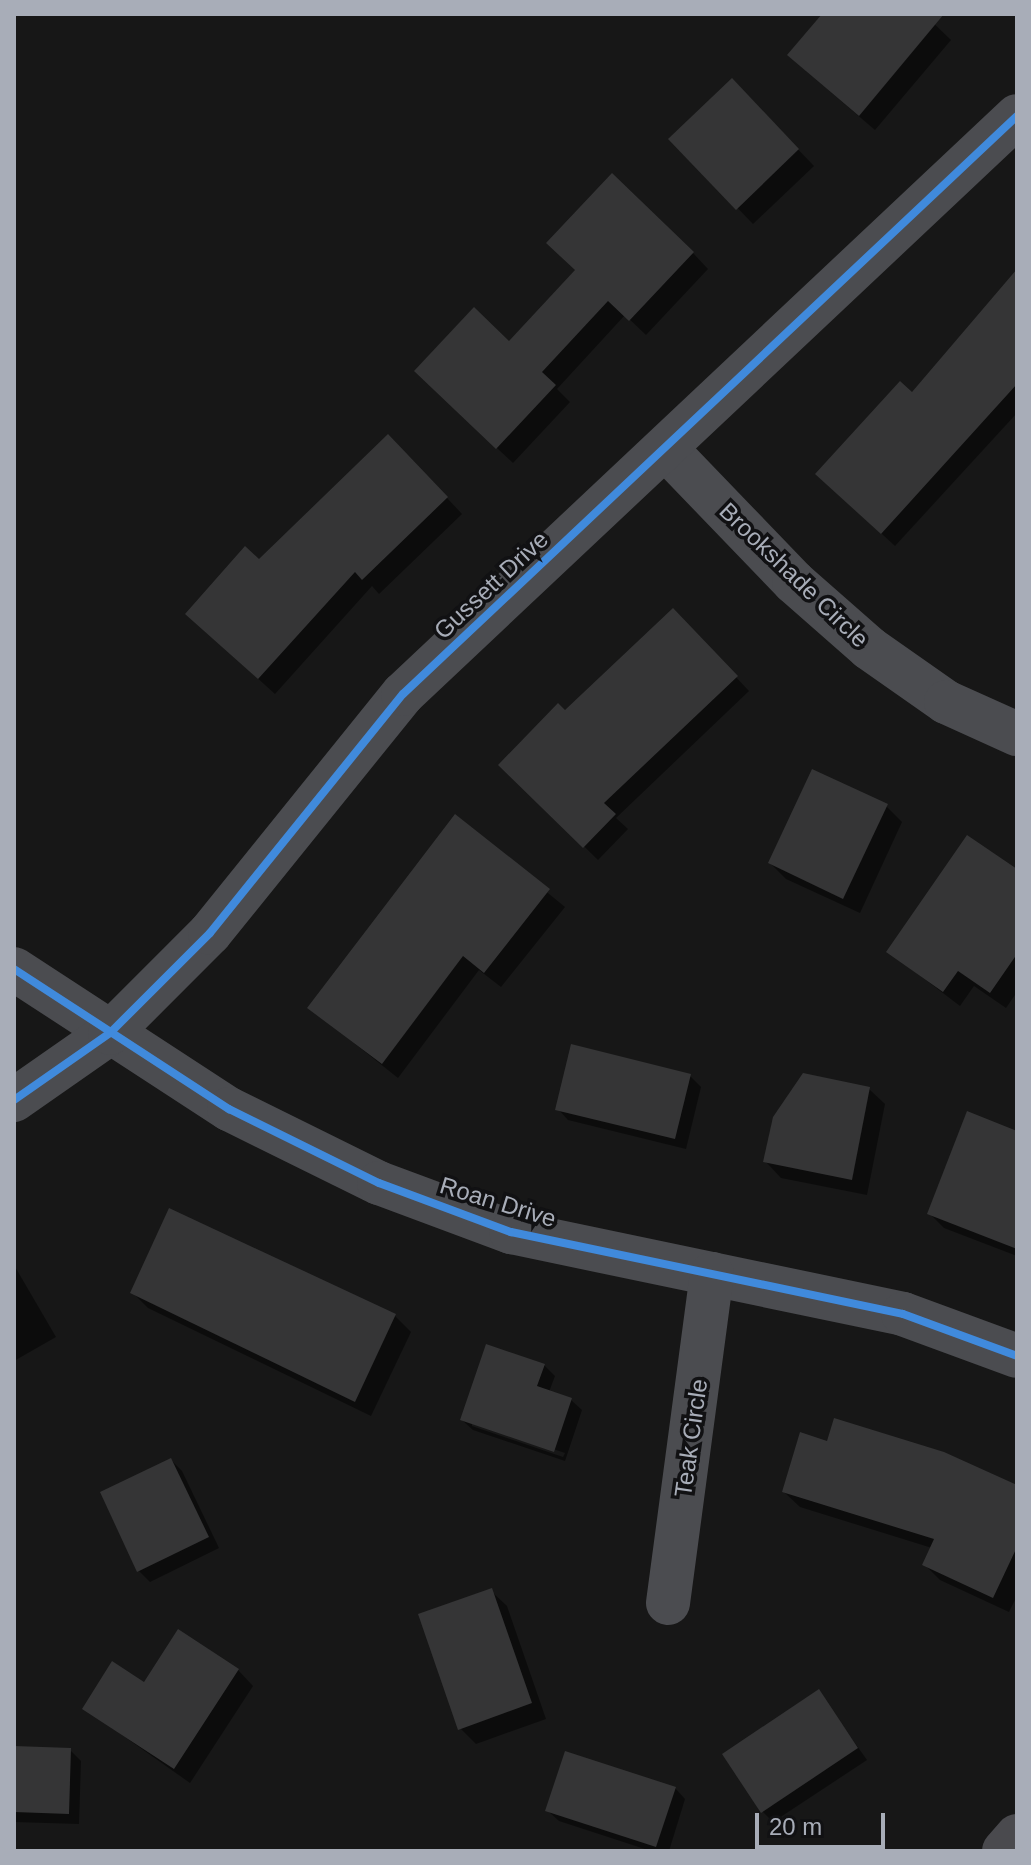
<!DOCTYPE html>
<html>
<head>
<meta charset="utf-8">
<style>
	body { margin:0 }
	#map { position:relative; width:1031px; height:1865px; overflow:hidden; background:#171717; font-family:Helvetica,sans-serif }
	div>[style] { position:absolute }
	.shadow>* { inset:0; background:#0007 }
	.building>* { inset:0; background:#353536 }
	.street>* { height:44px; margin:-22px; padding:0 22px; transform-origin:22px; border-radius:22px; background:#4b4c50 }
	.secondary>* { height:44px; margin:-22px; padding:0 22px; transform-origin:22px; border-radius:22px; background:#4a4a4e }
	.cycleway>* { height:8px; margin:-4px; padding:0 4px; transform-origin:4px; border-radius:4px; background:#408adc }
	span { translate:-50% -50%; white-space:nowrap; text-align:center; line-height:1.15; -webkit-text-stroke:7px #111113; paint-order:stroke }
	.street-label { font-size:24px; color:#a8adb8 }
	.frame { position:absolute; inset:0; border:16px solid #a8adb8; pointer-events:none }
	.scale { position:absolute; left:755px; top:1813px; width:130px; height:36px; box-sizing:border-box; border:4px solid #a8adb8; border-top:0; padding-left:10px; font-size:24px; line-height:28px; white-space:nowrap; color:#a8adb8; -webkit-text-stroke:6px #111113; paint-order:stroke }
</style>
</head>
<body>
<div id="map">
	<div class="shadow">
		<div style="clip-path:polygon(825px 14px,924px 14px,951px 40px,875px 130px,806px 71px)"></div>
		<div style="clip-path:polygon(732px 81px,814px 166px,753px 224px,671px 139px)"></div>
		<div style="clip-path:polygon(693px 253px,708px 269px,646px 335px,625px 315px,557px 389px,570px 402px,513px 463px,432px 387px,509px 343px,577px 270px)"></div>
		<div style="clip-path:polygon(1017px 301px,1017px 413px,895px 546px,831px 487px,912px 395px)"></div>
		<div style="clip-path:polygon(404px 452px,462px 514px,379px 594px,372px 586px,275px 694px,203px 629px,259px 562px)"></div>
		<div style="clip-path:polygon(686px 624px,749px 691px,616px 818px,628px 829px,598px 860px,501px 765px)"></div>
		<div style="clip-path:polygon(886px 806px,902px 822px,860px 913px,786px 879px,770px 863px)"></div>
		<div style="clip-path:polygon(455px 817px,565px 907px,501px 987px,479px 970px,398px 1078px,310px 1008px)"></div>
		<div style="clip-path:polygon(1017px 872px,1017px 992px,1006px 1008px,974px 986px,960px 1006px,889px 952px)"></div>
		<div style="clip-path:polygon(690px 1076px,701px 1087px,686px 1149px,568px 1120px,558px 1109px)"></div>
		<div style="clip-path:polygon(869px 1089px,885px 1104px,867px 1195px,781px 1178px,766px 1162px)"></div>
		<div style="clip-path:polygon(1017px 1133px,1017px 1256px,944px 1228px,930px 1214px)"></div>
		<div style="clip-path:polygon(14px 1265px,56px 1337px,14px 1361px)"></div>
		<div style="clip-path:polygon(132px 1292px,395px 1316px,411px 1332px,371px 1416px,148px 1308px)"></div>
		<div style="clip-path:polygon(evenodd,544px 1365px,555px 1376px,549px 1392px,571px 1400px,582px 1410px,565px 1461px,473px 1430px,462px 1420px,544px 1365px,472px 1422px,565px 1453px,563px 1457px,472px 1426px,472px 1422px)"></div>
		<div style="clip-path:polygon(171px 1460px,182px 1471px,219px 1548px,150px 1582px,139px 1571px)"></div>
		<div style="clip-path:polygon(1017px 1488px,1017px 1596px,1009px 1612px,940px 1580px,924px 1564px,932px 1548px,800px 1507px,784px 1492px)"></div>
		<div style="clip-path:polygon(491px 1591px,507px 1606px,546px 1719px,476px 1744px,460px 1728px)"></div>
		<div style="clip-path:polygon(238px 1670px,253px 1686px,190px 1783px,84px 1708px,145px 1685px)"></div>
		<div style="clip-path:polygon(818px 1691px,867px 1760px,773px 1822px,762px 1811px)"></div>
		<div style="clip-path:polygon(14px 1748px,70px 1750px,81px 1761px,79px 1824px,14px 1822px)"></div>
		<div style="clip-path:polygon(675px 1788px,685px 1799px,669px 1851px,651px 1851px,559px 1821px,548px 1811px)"></div>
	</div>
	<div class="building">
		<div style="clip-path:polygon(822px 14px,944px 14px,859px 116px,787px 55px)"></div>
		<div style="clip-path:polygon(732px 78px,799px 149px,736px 210px,668px 139px)"></div>
		<div style="clip-path:polygon(612px 173px,694px 252px,629px 321px,608px 301px,542px 372px,556px 385px,496px 449px,414px 371px,474px 307px,509px 341px,575px 270px,546px 243px)"></div>
		<div style="clip-path:polygon(1017px 269px,1017px 384px,881px 534px,815px 474px,900px 381px,912px 392px)"></div>
		<div style="clip-path:polygon(388px 434px,448px 497px,362px 580px,355px 572px,258px 679px,185px 614px,245px 546px,259px 559px)"></div>
		<div style="clip-path:polygon(673px 608px,738px 676px,604px 803px,616px 814px,583px 848px,498px 765px,558px 703px,565px 710px)"></div>
		<div style="clip-path:polygon(812px 769px,888px 804px,843px 899px,768px 863px)"></div>
		<div style="clip-path:polygon(455px 814px,550px 889px,484px 973px,463px 956px,382px 1064px,307px 1008px)"></div>
		<div style="clip-path:polygon(967px 835px,1017px 869px,1017px 954px,990px 993px,958px 971px,943px 992px,886px 952px)"></div>
		<div style="clip-path:polygon(571px 1044px,691px 1074px,675px 1139px,555px 1110px)"></div>
		<div style="clip-path:polygon(803px 1073px,870px 1087px,852px 1180px,763px 1162px,773px 1117px)"></div>
		<div style="clip-path:polygon(967px 1111px,1017px 1131px,1017px 1249px,927px 1214px)"></div>
		<div style="clip-path:polygon(169px 1208px,396px 1314px,355px 1402px,130px 1293px)"></div>
		<div style="clip-path:polygon(486px 1344px,545px 1364px,537px 1386px,572px 1398px,554px 1452px,460px 1420px)"></div>
		<div style="clip-path:polygon(834px 1418px,944px 1452px,1017px 1485px,1017px 1547px,993px 1598px,922px 1565px,934px 1539px,782px 1492px,800px 1432px,827px 1441px)"></div>
		<div style="clip-path:polygon(171px 1458px,209px 1537px,137px 1572px,100px 1492px)"></div>
		<div style="clip-path:polygon(492px 1588px,532px 1703px,458px 1730px,418px 1614px)"></div>
		<div style="clip-path:polygon(178px 1629px,239px 1669px,174px 1769px,82px 1709px,112px 1661px,144px 1682px)"></div>
		<div style="clip-path:polygon(819px 1689px,858px 1748px,761px 1813px,722px 1754px)"></div>
		<div style="clip-path:polygon(14px 1746px,71px 1748px,69px 1814px,14px 1812px)"></div>
		<div style="clip-path:polygon(565px 1751px,676px 1787px,656px 1847px,545px 1811px)"></div>
	</div>
	<div class="street">
		<div style="left:666px;top:449px;width:185px;rotate:46.1deg"></div>
		<div style="left:794px;top:582px;width:100px;rotate:41.3deg"></div>
		<div style="left:869px;top:648px;width:94px;rotate:35deg"></div>
		<div style="left:946px;top:702px;width:78px;rotate:24.3deg"></div>
		<div style="left:14px;top:969px;width:257px;rotate:33.1deg"></div>
		<div style="left:229px;top:1109px;width:167px;rotate:26.3deg"></div>
		<div style="left:379px;top:1183px;width:141px;rotate:20.4deg"></div>
		<div style="left:511px;top:1232px;width:400px;rotate:11.8deg"></div>
		<div style="left:903px;top:1314px;width:121px;rotate:20.2deg"></div>
		<div style="left:14px;top:1100px;width:117px;rotate:-34.9deg"></div>
		<div style="left:110px;top:1033px;width:141px;rotate:-45deg"></div>
		<div style="left:210px;top:933px;width:307px;rotate:-51.1deg"></div>
		<div style="left:403px;top:694px;width:843px;rotate:-43.27deg"></div>
		<div style="left:668px;top:1603px;width:332px;rotate:-82.4deg"></div>
	</div>
	<div class="secondary">
		<div style="left:1004px;top:1851px;width:20px;rotate:-49deg"></div>
	</div>
	<div class="cycleway">
		<div style="left:14px;top:969px;width:257px;rotate:33.1deg"></div>
		<div style="left:229px;top:1109px;width:167px;rotate:26.3deg"></div>
		<div style="left:379px;top:1183px;width:141px;rotate:20.4deg"></div>
		<div style="left:511px;top:1232px;width:400px;rotate:11.8deg"></div>
		<div style="left:903px;top:1314px;width:121px;rotate:20.2deg"></div>
		<div style="left:14px;top:1100px;width:117px;rotate:-34.9deg"></div>
		<div style="left:110px;top:1033px;width:141px;rotate:-45deg"></div>
		<div style="left:210px;top:933px;width:307px;rotate:-51.1deg"></div>
		<div style="left:403px;top:694px;width:843px;rotate:-43.27deg"></div>
	</div>
	<div class="street-label">
		<span style="left:794px;top:575px;rotate:44deg">Brookshade Circle</span>
		<span style="left:491px;top:585px;rotate:-43deg">Gussett Drive</span>
		<span style="left:498px;top:1202px;rotate:17deg">Roan Drive</span>
		<span style="left:691px;top:1438px;rotate:-82deg">Teak Circle</span>
	</div>
	<div class="frame"></div>
	<div class="scale">20 m</div>
</div>
</body>
</html>
